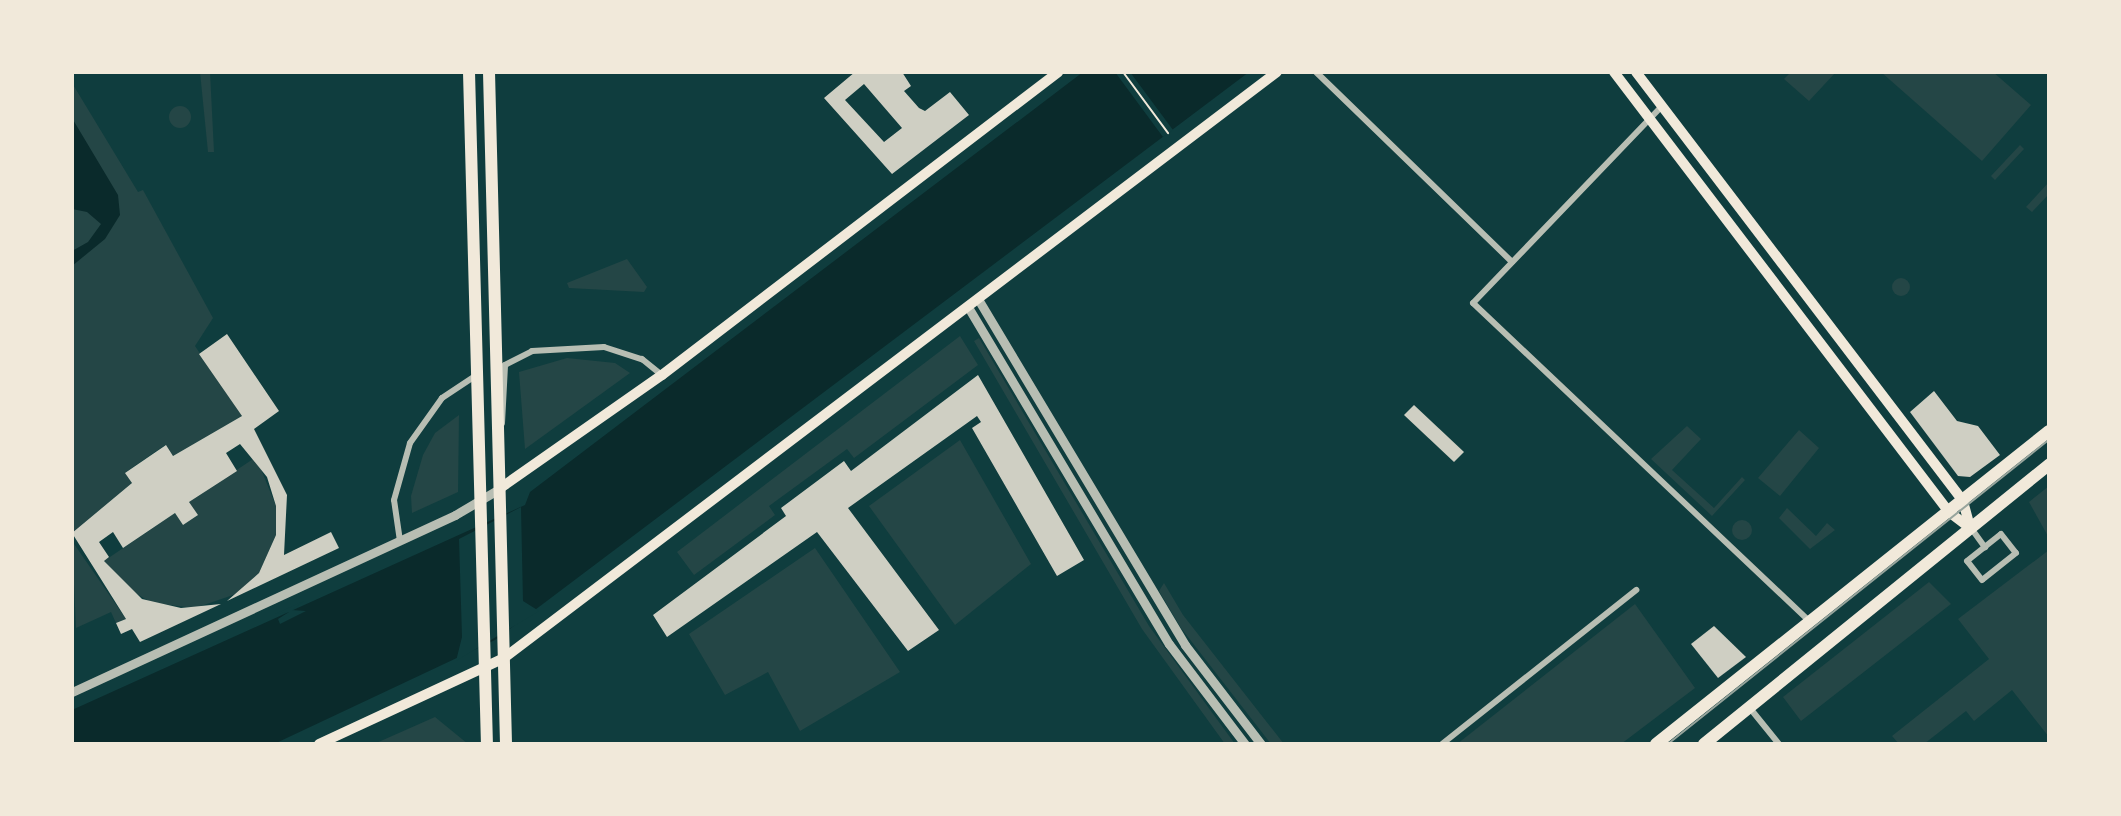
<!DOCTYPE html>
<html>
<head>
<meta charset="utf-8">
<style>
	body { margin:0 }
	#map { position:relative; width:2121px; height:816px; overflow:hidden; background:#0f3d3e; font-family:"PT Sans",sans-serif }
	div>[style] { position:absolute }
	.green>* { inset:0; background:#244646 }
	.round { border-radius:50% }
	.water>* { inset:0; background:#0a2a2b }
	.pier>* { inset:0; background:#0f3d3e }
	.building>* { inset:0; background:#cfcfc3 }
	.path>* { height:2px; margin:-1px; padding:0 1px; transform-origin:1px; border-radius:1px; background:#f1e9da }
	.minor>* { height:6px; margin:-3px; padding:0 3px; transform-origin:3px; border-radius:3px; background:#b8beb3 }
	.tertiary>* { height:9px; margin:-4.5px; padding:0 4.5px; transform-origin:4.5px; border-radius:4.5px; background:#b8beb3 }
	.secondary>* { height:10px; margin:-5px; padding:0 5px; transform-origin:5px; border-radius:5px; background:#f1e9da }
	.primary>* { height:12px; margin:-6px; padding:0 6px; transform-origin:6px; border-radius:6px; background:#f1e9da }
	.tram>* { height:1.5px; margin:-0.75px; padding:0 0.75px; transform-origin:0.75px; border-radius:0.75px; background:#97a49c }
	span { translate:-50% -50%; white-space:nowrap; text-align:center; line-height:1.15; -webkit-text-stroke:6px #f1e9da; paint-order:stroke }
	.frame { position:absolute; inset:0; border:74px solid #f1e9da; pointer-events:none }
</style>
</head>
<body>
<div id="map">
	<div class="green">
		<div style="clip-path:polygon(200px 72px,210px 72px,214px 152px,208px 152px)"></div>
		<div style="clip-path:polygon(1791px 72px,1836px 72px,1809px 101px,1784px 79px)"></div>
		<div style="clip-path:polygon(1881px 72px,1993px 72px,2031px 105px,1982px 161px)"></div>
		<div style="clip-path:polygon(72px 83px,138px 192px,143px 190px,213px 318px,195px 346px,242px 416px,173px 456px,165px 445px,126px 472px,132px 483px,72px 533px)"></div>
		<div class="round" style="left:169px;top:106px;width:22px;height:22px"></div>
		<div style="clip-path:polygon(2020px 145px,2024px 149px,1995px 180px,1991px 176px)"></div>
		<div style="clip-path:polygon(2049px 182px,2049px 194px,2032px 212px,2026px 207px)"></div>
		<div style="clip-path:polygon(627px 259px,647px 287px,644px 292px,569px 288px,567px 283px)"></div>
		<div class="round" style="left:1892px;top:278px;width:18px;height:18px"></div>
		<div style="clip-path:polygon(960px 336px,978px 365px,854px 458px,847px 449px,769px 506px,775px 515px,694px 575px,677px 552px)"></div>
		<div style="clip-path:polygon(979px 338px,1149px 626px,1235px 744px,1225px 744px,1142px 629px,974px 341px)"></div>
		<div style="clip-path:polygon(567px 358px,615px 363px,630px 373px,525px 449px,519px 372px)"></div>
		<div style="clip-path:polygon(459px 415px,458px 492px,412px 513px,411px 496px,423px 455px,435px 433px)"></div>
		<div style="clip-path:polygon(1687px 426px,1701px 439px,1672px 470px,1714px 508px,1742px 477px,1745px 480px,1712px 516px,1651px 459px)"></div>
		<div style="clip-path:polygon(1799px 430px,1819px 448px,1780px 496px,1758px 478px)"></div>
		<div style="clip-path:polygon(960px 440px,1031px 564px,955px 625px,869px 506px)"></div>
		<div style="clip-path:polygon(256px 457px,276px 506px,276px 535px,259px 573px,236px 594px,195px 608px,152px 603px,132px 591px,104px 561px,175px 513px,183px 525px,197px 516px,189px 502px)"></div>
		<div style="clip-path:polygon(2049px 486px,2049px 538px,2029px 502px)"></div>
		<div style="clip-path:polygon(1787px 508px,1816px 536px,1827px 523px,1835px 530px,1810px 549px,1779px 518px)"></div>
		<div class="round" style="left:1732px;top:520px;width:20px;height:20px"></div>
		<div style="clip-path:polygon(72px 541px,126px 619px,116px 623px,111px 612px,76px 628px)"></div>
		<div style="clip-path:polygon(815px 548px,900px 672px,800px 731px,768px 672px,725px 695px,689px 634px)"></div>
		<div style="clip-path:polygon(2049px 550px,2049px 737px,2012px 690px,1974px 721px,1966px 711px,1924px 744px,1899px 744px,1892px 736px,1989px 659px,1958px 619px)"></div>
		<div style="clip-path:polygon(1929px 582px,1951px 604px,1801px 721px,1783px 697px)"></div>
		<div style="clip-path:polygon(1164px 583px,1183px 615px,1284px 744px,1271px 744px,1181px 628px,1159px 591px)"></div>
		<div style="clip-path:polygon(1635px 604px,1695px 688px,1621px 744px,1457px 744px)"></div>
		<div style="clip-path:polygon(435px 717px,468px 744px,374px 744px)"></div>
	</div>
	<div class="water">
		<div style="clip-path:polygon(1083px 72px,1249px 72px,495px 640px,274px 744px,72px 744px,72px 710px,525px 505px,530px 492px)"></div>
		<div style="clip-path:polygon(72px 118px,118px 195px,120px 215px,105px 239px,72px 266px,72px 251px,88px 242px,101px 224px,87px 212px,72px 209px)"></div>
	</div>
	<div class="pier">
		<div style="clip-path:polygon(1115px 72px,1130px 72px,1173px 130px,1163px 137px)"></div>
		<div style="clip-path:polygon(521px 507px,523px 601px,539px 611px,456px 661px,462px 637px,459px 539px)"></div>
		<div style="clip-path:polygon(304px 601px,292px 610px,306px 611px,280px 624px,278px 619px,289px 612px,275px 614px)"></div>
	</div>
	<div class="building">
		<div style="clip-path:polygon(evenodd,855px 72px,902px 72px,911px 86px,904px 91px,919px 108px,925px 111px,950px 92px,969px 115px,892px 174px,824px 98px,855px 72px,864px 84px,902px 128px,884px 142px,845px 100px,864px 84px)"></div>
		<div style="clip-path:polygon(227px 334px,279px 411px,254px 429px,287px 495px,284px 555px,331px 532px,339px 548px,227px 601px,259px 573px,276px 535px,276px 506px,267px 477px,240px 444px,226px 453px,237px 471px,189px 502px,198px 515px,183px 525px,175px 513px,123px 548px,113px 532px,99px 542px,109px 557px,104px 561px,142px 599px,181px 608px,221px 604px,140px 642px,132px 629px,121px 634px,116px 623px,126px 619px,72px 533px,132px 483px,125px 473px,166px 445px,173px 456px,242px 416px,199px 354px)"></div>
		<div style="clip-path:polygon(978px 375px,1084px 560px,1057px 576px,972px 428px,981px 422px,977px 416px,848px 508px,939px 630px,908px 651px,817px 532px,667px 637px,653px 615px,786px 516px,781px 508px,844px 461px,851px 471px)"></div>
		<div style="clip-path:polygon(1934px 391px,1957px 421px,1978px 426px,2000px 455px,1970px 477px,1958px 476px,1910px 412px)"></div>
		<div style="clip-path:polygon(1414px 405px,1464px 452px,1454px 462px,1404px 415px)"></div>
		<div style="clip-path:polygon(1714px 626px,1746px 657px,1718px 678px,1691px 644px)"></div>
	</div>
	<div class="path">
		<div style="left:1123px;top:72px;width:76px;rotate:53.6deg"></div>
	</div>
	<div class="minor">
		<div style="left:1316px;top:72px;width:273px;rotate:44.1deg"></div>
		<div style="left:1662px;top:106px;width:273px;rotate:133.8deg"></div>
		<div style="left:1473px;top:303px;width:464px;rotate:43.4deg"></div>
		<div style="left:502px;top:423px;width:58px;rotate:-87deg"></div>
		<div style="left:505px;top:365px;width:30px;rotate:-27deg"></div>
		<div style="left:532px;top:351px;width:72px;rotate:-3.2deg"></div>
		<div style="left:604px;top:347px;width:40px;rotate:18deg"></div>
		<div style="left:642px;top:359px;width:26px;rotate:39deg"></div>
		<div style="left:1971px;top:528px;width:24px;rotate:54deg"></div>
		<div style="left:2001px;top:534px;width:24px;rotate:52deg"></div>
		<div style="left:2016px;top:553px;width:43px;rotate:141.5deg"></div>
		<div style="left:1982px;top:580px;width:24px;rotate:-128deg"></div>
		<div style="left:1967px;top:561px;width:43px;rotate:-38.5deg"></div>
		<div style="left:400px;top:541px;width:41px;rotate:-98.3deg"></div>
		<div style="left:394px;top:500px;width:59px;rotate:-74.3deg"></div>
		<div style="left:410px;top:443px;width:55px;rotate:-54.6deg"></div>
		<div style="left:442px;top:398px;width:43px;rotate:-33.7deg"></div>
		<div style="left:1749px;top:707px;width:48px;rotate:51deg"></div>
		<div style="left:1442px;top:744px;width:248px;rotate:-38.4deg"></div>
	</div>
	<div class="tertiary">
		<div style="left:978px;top:299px;width:403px;rotate:59.1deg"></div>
		<div style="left:1185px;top:645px;width:125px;rotate:52.5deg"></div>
		<div style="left:968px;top:307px;width:392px;rotate:59.2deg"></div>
		<div style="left:1169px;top:644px;width:126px;rotate:52.8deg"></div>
		<div style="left:72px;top:692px;width:422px;rotate:-24.8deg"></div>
		<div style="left:455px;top:515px;width:51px;rotate:-30.6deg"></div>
	</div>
	<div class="secondary">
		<div style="left:1614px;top:72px;width:553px;rotate:52.72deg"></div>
		<div style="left:1949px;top:512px;width:26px;rotate:37deg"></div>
		<div style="left:1636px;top:72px;width:539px;rotate:52.68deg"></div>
		<div style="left:1963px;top:501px;width:28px;rotate:75deg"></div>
		<div style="left:499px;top:489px;width:199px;rotate:-35deg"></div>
		<div style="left:662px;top:375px;width:499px;rotate:-37.4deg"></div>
		<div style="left:319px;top:744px;width:204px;rotate:-24.9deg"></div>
		<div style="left:504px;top:658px;width:970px;rotate:-37.17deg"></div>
	</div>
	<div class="primary">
		<div style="left:469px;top:72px;width:672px;rotate:88.47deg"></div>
		<div style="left:489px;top:72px;width:672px;rotate:88.55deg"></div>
		<div style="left:1656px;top:744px;width:502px;rotate:-38.54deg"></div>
		<div style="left:1704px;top:744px;width:444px;rotate:-39deg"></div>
	</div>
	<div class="tram">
		<div style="left:1668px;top:744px;width:487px;rotate:-38.6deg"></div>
	</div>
	<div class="frame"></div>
</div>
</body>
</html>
